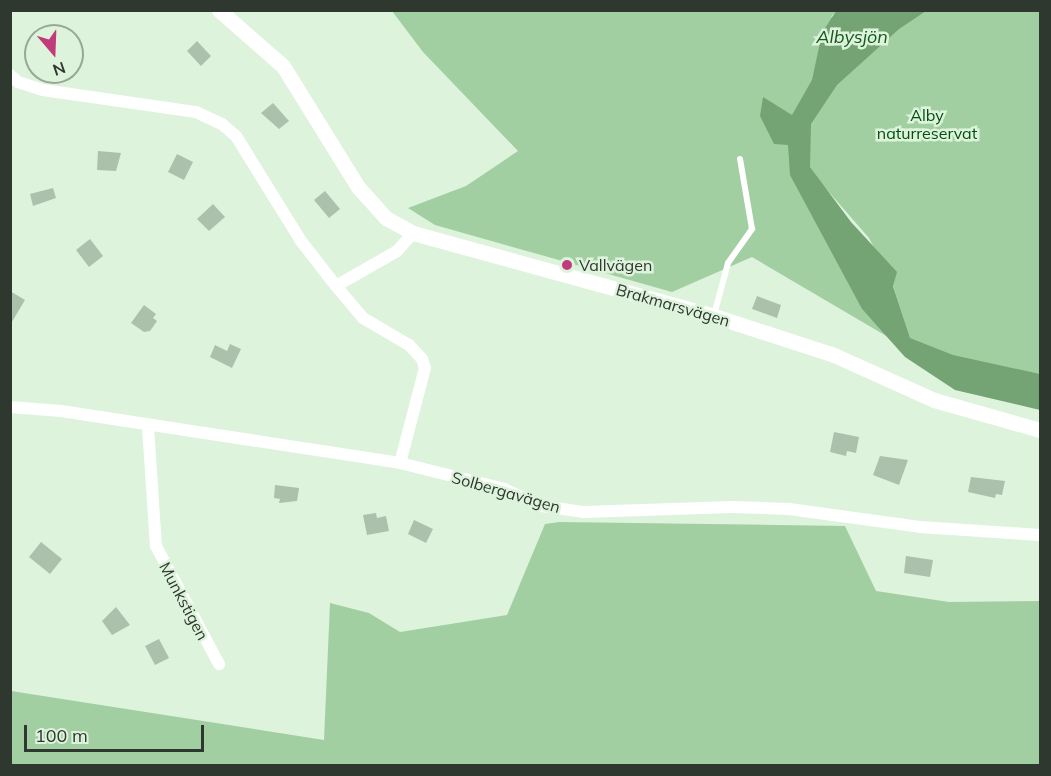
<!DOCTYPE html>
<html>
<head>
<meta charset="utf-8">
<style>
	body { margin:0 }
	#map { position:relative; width:1051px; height:776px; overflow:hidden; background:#ddf3dc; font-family:Mulish,sans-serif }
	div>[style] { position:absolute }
	.green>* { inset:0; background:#a2cfa1 }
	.water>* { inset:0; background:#74a374 }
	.building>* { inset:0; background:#acc1ab }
	.service>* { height:6px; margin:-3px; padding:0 3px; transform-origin:3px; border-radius:3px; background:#fff }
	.minor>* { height:12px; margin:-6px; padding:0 6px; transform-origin:6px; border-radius:6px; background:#fff }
	.tertiary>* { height:15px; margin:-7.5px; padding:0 7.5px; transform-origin:7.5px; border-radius:7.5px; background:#fff }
	.dots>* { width:16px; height:16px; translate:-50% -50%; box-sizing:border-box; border:3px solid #ddf3dc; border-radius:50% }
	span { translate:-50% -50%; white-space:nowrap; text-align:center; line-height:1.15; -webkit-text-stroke:5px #ddf3dc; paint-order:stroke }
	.park-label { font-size:16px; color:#024d0f }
	.poi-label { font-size:16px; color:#2f382f }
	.left { translate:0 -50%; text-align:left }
	.street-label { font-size:16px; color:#2f382f }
	.water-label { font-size:18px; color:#14591c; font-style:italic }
	.frame { position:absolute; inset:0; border:12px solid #2f382f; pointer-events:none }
	.north { position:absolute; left:24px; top:24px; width:60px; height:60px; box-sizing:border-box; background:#ddf3dc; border:2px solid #97a897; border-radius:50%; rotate:161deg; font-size:16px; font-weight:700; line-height:24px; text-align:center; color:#2f382f }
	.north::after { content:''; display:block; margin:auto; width:21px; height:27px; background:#c13b7c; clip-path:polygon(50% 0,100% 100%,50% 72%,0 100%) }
	.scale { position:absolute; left:24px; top:725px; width:180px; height:27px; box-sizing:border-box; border:3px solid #2f382f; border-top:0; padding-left:8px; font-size:18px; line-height:21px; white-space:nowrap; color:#2f382f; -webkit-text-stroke:4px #ddf3dc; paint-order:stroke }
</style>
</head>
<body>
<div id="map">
	<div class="green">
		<div style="clip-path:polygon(392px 11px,836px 11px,831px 17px,876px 11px,1040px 11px,1040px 396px,910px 339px,893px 285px,869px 238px,788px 145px,862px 309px,888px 337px,752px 257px,672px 292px,435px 225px,408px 208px,466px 186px,518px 151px,423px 52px)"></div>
		<div style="clip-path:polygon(559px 522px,845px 526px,876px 591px,949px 602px,1040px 601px,1040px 765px,11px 765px,11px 691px,324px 740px,330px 603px,369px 613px,400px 632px,507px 615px,545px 524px)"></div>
	</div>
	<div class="water">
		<div style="clip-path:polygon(836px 11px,926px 11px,899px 29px,837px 85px,811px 124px,810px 167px,851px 222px,897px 272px,893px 286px,910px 338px,953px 355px,1040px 374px,1040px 410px,955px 390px,905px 357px,862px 309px,790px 175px,788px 145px,774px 144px,760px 116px,763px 97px,792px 115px,812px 80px,822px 33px)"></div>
	</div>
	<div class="building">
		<div style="clip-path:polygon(197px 41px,211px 56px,201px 66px,187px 51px)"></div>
		<div style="clip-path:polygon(273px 103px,289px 121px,279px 129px,261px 113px)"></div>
		<div style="clip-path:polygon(98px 151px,121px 153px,116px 171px,97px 170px)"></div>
		<div style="clip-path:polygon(177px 154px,193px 162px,184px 180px,168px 172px)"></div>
		<div style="clip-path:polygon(53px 188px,56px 198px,33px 206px,30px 194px)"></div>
		<div style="clip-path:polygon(325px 191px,340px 209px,329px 218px,314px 200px)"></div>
		<div style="clip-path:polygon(213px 204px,225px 217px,209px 231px,197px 219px)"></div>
		<div style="clip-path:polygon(90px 239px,103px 256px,89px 267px,76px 250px)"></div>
		<div style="clip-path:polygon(10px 291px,25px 300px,10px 325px)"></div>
		<div style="clip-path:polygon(757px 296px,781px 305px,777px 318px,752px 309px)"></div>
		<div style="clip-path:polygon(144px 305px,156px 314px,153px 318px,157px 321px,150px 331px,144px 332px,131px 323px)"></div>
		<div style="clip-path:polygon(230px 344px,241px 349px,232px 368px,210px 357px,215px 345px,227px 351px)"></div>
		<div style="clip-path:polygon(834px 432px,859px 437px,856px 453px,847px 451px,846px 456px,830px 452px)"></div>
		<div style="clip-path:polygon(880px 456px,908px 460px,899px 485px,873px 475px)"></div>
		<div style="clip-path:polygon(971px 477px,1005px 481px,1002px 495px,996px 494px,995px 498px,968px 492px)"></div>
		<div style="clip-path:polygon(275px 485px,299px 488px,297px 501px,279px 503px,280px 499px,274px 498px)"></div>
		<div style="clip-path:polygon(376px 513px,377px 518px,386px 516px,389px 531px,367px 535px,363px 515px)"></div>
		<div style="clip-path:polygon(414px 520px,433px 529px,426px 543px,408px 534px)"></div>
		<div style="clip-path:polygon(41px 542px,62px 559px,50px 574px,29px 557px)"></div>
		<div style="clip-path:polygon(906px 556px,933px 560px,930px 577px,904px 573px)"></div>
		<div style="clip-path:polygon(116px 607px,130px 625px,112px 635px,102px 621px)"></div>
		<div style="clip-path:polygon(159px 639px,169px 658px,155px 665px,145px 646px)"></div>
	</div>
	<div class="service">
		<div style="left:714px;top:315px;width:54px;rotate:-74.9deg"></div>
		<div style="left:728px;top:263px;width:42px;rotate:-54.8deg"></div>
		<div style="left:752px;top:229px;width:71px;rotate:-99.7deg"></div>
	</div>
	<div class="minor">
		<div style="left:10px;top:75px;width:11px;rotate:41deg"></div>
		<div style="left:18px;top:82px;width:26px;rotate:18deg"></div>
		<div style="left:43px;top:90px;width:155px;rotate:8.2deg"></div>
		<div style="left:196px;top:112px;width:29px;rotate:25deg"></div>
		<div style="left:222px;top:124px;width:18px;rotate:41deg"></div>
		<div style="left:236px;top:136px;width:123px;rotate:58.2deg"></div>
		<div style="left:301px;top:241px;width:57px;rotate:52.1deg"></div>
		<div style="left:336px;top:286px;width:42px;rotate:49.8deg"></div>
		<div style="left:363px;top:318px;width:53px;rotate:30.4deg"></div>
		<div style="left:409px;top:345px;width:19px;rotate:47deg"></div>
		<div style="left:422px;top:359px;width:9px;rotate:72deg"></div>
		<div style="left:425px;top:368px;width:98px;rotate:104.7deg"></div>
		<div style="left:336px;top:286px;width:70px;rotate:-29.8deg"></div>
		<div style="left:397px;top:251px;width:24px;rotate:-48deg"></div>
		<div style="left:10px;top:407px;width:51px;rotate:4.5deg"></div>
		<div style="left:61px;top:411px;width:343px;rotate:8.7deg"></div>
		<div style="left:400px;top:463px;width:107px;rotate:14deg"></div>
		<div style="left:504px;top:489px;width:42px;rotate:24.1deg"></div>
		<div style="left:542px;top:506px;width:41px;rotate:8.3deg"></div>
		<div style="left:583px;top:512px;width:149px;rotate:-1.9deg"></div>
		<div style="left:732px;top:507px;width:57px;rotate:2deg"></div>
		<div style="left:789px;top:509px;width:132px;rotate:7.8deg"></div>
		<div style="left:920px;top:527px;width:120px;rotate:3.8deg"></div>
		<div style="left:148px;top:427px;width:119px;rotate:86.2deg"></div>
		<div style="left:156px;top:546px;width:134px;rotate:61.9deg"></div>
	</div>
	<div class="tertiary">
		<div style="left:219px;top:10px;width:85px;rotate:41.2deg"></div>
		<div style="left:283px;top:66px;width:142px;rotate:58.2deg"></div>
		<div style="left:358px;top:187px;width:42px;rotate:47.9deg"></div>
		<div style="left:386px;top:218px;width:31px;rotate:29deg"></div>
		<div style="left:413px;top:233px;width:312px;rotate:15.4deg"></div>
		<div style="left:714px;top:316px;width:126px;rotate:18deg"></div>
		<div style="left:834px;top:355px;width:110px;rotate:24.2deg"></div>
		<div style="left:934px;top:400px;width:110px;rotate:15.8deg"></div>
	</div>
	<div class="dots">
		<div style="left:567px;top:265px;background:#c13b7c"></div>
	</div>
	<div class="park-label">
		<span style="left:927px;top:124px">Alby<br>naturreservat</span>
	</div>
	<div class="poi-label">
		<span class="left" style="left:579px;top:265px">Vallvägen</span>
	</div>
	<div class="street-label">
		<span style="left:673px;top:305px;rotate:16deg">Brakmarsvägen</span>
		<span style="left:506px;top:492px;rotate:16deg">Solbergavägen</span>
		<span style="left:184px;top:601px;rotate:62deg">Munkstigen</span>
	</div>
	<div class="water-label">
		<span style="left:852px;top:37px">Albysjön</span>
	</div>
	<div class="frame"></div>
	<div class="north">N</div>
	<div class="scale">100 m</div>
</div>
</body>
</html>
